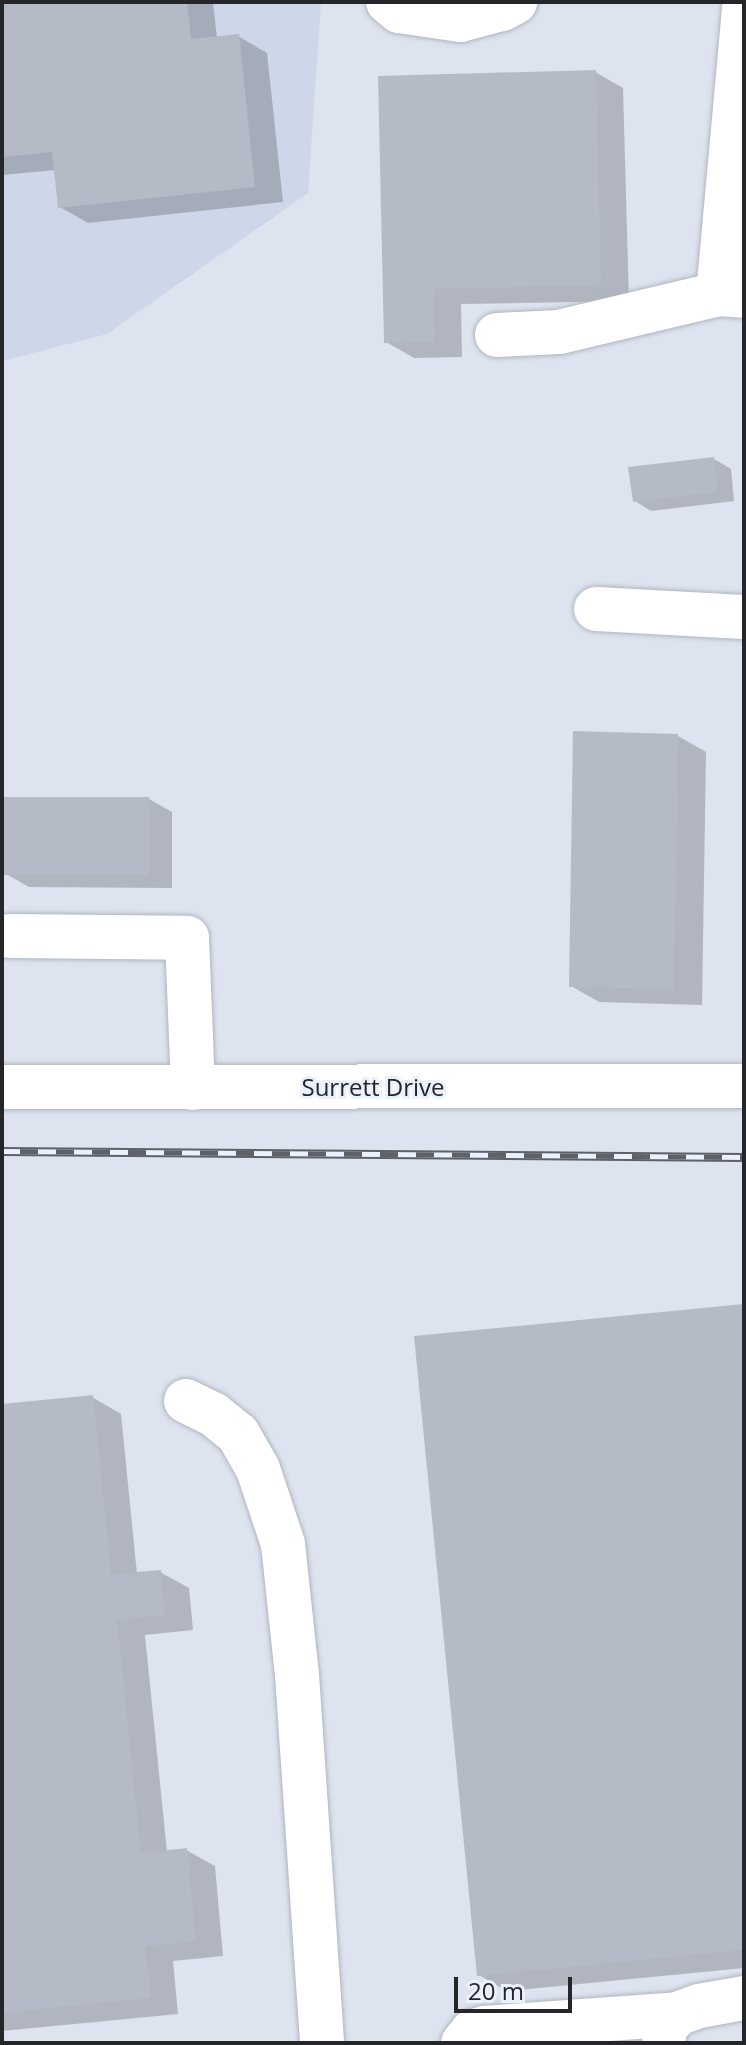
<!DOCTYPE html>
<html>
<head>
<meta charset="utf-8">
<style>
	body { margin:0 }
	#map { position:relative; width:746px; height:2045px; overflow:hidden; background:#dde3ef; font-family:"Open Sans",sans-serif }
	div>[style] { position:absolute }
	.built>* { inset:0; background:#ced7e9 }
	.shadow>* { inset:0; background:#0003 }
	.building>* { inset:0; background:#b5bbc6 }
	.roads { filter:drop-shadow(0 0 2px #b0b6c1) drop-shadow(0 0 2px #b0b6c1) }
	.minor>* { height:44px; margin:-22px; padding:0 22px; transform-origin:22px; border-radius:22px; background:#fff }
	.rail>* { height:9px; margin-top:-4.5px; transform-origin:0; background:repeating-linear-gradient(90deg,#ebf1fc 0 18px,#5e6168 0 36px); box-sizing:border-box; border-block:2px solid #5e6168 }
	span { translate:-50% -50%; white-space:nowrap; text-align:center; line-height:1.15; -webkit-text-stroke:6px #ebf1fc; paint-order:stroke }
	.street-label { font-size:24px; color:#24262a }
	.frame { position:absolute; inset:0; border:4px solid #24262a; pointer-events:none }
	.scale { position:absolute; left:454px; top:1977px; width:118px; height:36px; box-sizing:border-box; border:4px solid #24262a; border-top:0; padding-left:10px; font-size:24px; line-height:28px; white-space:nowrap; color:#24262a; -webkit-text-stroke:6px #ebf1fc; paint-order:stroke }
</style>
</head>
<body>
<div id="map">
	<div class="built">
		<div style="clip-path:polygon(2px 2px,321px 2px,308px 193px,107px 334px,2px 361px)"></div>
	</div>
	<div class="shadow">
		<div style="clip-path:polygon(2px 2px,213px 2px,217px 38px,238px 36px,267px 53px,283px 202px,88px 223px,60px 207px,56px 170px,2px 175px)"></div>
		<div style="clip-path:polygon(595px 72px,623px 88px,629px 301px,461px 304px,462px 357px,414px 358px,386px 342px)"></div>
		<div style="clip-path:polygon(714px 459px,731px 469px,734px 501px,651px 511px,635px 501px)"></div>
		<div style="clip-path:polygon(678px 736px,706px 752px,702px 1005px,599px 1002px,571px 986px)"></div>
		<div style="clip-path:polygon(149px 799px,172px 812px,172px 888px,29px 887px,6px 874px)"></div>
		<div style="clip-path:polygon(744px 1306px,744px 1968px,507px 1991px,479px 1975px)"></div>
		<div style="clip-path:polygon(92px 1397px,121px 1414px,137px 1574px,160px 1572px,189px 1588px,193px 1630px,145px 1635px,167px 1852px,186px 1850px,215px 1866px,223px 1956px,173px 1961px,178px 2014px,2px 2031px,2px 1406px)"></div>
	</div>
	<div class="building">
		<div style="clip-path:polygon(2px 2px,187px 2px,191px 39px,239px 34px,255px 187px,58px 208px,52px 152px,2px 157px)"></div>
		<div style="clip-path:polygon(596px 70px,601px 285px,434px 289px,435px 342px,384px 343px,378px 76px)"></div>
		<div style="clip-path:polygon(714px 457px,718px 492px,633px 502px,628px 467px)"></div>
		<div style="clip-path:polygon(573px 731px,678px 734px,674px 989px,569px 987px)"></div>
		<div style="clip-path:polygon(3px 797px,149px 797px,149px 875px,4px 875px)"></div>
		<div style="clip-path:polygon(744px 1304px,744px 1950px,477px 1976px,414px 1336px)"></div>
		<div style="clip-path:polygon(93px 1395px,111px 1574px,161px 1570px,165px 1615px,117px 1620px,141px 1853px,187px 1848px,196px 1941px,145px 1946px,151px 1998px,2px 2013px,2px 1404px)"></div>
	</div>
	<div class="roads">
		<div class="minor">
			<div style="left:388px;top:2px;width:14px;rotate:39deg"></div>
			<div style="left:399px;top:11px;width:62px;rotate:8.4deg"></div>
			<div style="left:460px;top:20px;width:43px;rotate:-14.7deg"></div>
			<div style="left:502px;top:9px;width:15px;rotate:-28deg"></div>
			<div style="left:744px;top:9px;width:286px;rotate:95.2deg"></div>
			<div style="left:718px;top:294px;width:26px;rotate:4deg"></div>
			<div style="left:497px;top:335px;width:62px;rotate:-2.8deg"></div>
			<div style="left:559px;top:332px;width:163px;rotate:-13.4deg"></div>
			<div style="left:596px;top:609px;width:148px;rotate:3.1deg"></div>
			<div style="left:10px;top:936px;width:177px;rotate:0.6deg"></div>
			<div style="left:187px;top:938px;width:150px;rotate:87.7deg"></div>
			<div style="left:2px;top:1087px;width:742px;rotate:-0.08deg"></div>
			<div style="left:186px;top:1401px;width:30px;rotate:26deg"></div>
			<div style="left:213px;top:1414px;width:32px;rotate:39deg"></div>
			<div style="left:238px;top:1434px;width:40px;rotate:60.3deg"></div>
			<div style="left:258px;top:1469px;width:79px;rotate:71.6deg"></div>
			<div style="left:283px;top:1544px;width:132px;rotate:83.9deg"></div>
			<div style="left:297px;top:1675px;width:369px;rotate:86.1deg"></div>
			<div style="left:664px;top:2037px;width:9px;rotate:-84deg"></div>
			<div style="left:665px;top:2028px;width:18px;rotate:-49deg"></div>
			<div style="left:677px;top:2014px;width:23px;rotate:-20deg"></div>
			<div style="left:699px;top:2006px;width:46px;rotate:-10.1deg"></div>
			<div style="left:463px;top:2043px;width:14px;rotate:-51deg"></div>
			<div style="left:472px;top:2032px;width:13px;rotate:-18deg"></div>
			<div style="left:484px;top:2028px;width:194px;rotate:-4.1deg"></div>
		</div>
	</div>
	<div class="rail">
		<div style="left:2px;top:1151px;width:742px;rotate:0.46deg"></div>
	</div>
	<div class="street-label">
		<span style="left:373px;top:1087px">Surrett Drive</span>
	</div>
	<div class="frame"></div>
	<div class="scale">20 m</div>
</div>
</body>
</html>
